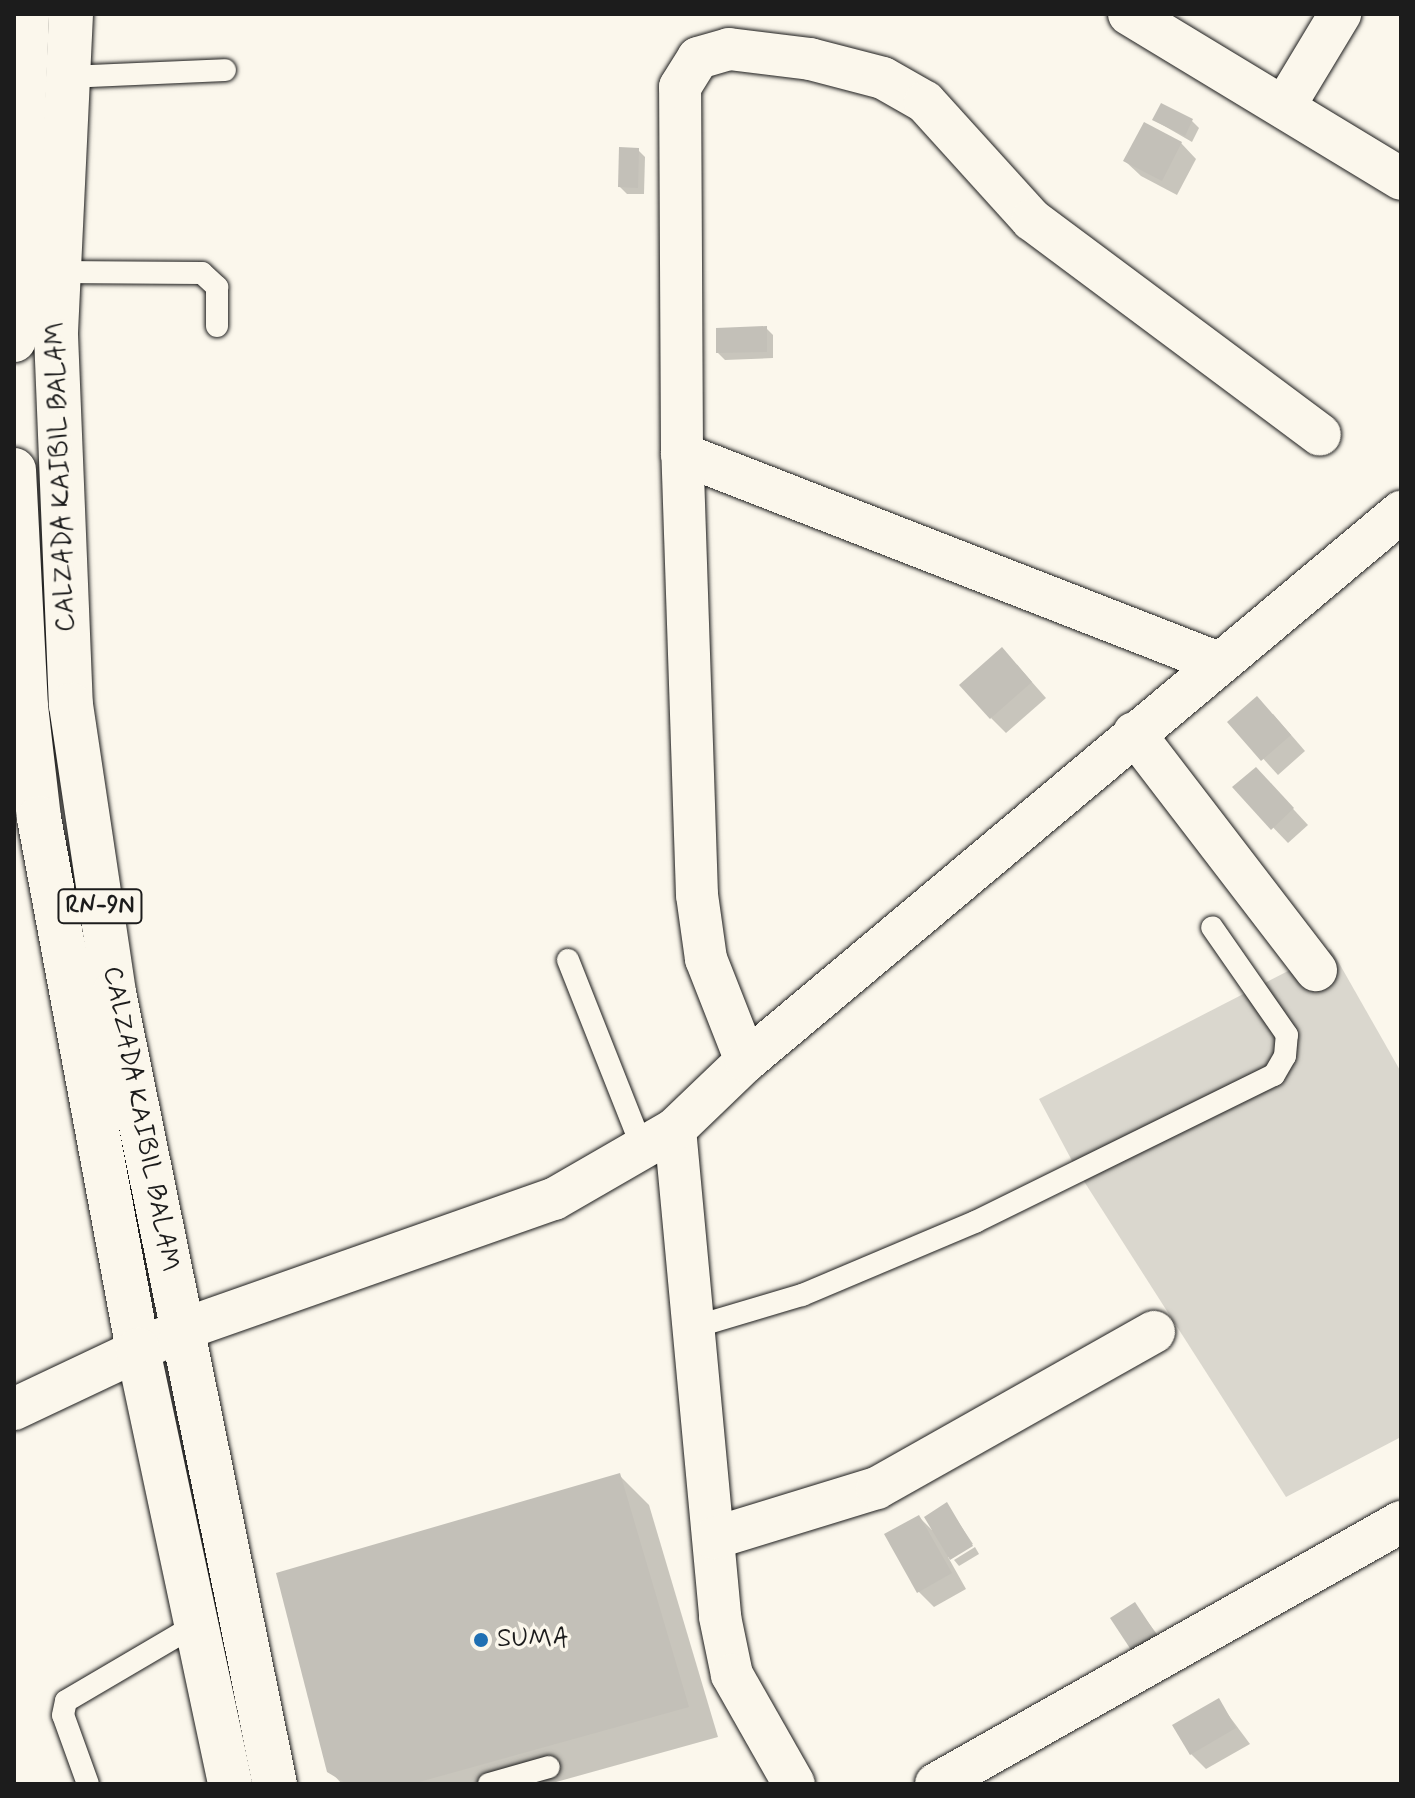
<!DOCTYPE html>
<html>
<head>
<meta charset="utf-8">
<style>
	body { margin:0 }
	#map { position:relative; width:1415px; height:1798px; overflow:hidden; background:#fbf7ec; font-family:Mynerve,sans-serif }
	div>[style] { position:absolute }
	.green>* { inset:0; background:#dad7ce }
	.shadow>* { inset:0; background:#0003 }
	.building>* { inset:0; background:#c3c0b8 }
	.roads { filter:drop-shadow(0 0 2px #1c1c1c) drop-shadow(0 0 2px #1c1c1c) }
	.service>* { height:22px; margin:-11px; padding:0 11px; transform-origin:11px; border-radius:11px; background:#fbf7ec }
	.minor>* { height:42px; margin:-21px; padding:0 21px; transform-origin:21px; border-radius:21px; background:#fbf7ec }
	.primary>* { height:44px; margin:-22px; padding:0 22px; transform-origin:22px; border-radius:22px; background:#fbf7ec }
	.dots>* { width:22px; height:22px; translate:-50% -50%; box-sizing:border-box; border:4px solid #fbf7ec; border-radius:50% }
	span { translate:-50% -50%; white-space:nowrap; text-align:center; line-height:1.15; -webkit-text-stroke:7px #fbf7ec; paint-order:stroke }
	.shield-label span { padding:2px 6px; background:#fbf7ec; border:2px solid; border-radius:6px; -webkit-text-stroke-width:0 }
	.shield-label { font-size:24px; color:#1c1c1c; font-weight:700 }
	.street-label { font-size:26px; color:#1c1c1c }
	.poi-label { font-size:26px; color:#1c1c1c }
	.left { translate:0 -50%; text-align:left }
	.frame { position:absolute; inset:0; border:16px solid #1c1c1c; pointer-events:none }
</style>
</head>
<body>
<div id="map">
	<div class="green">
		<div style="clip-path:polygon(1331px 949px,1401px 1072px,1401px 1437px,1286px 1497px,1078px 1172px,1039px 1099px)"></div>
	</div>
	<div class="shadow">
		<div style="clip-path:polygon(1154px 120px,1192px 121px,1199px 128px,1192px 142px)"></div>
		<div style="clip-path:polygon(1181px 143px,1196px 159px,1177px 195px,1141px 176px,1125px 161px)"></div>
		<div style="clip-path:polygon(638px 150px,645px 157px,644px 194px,627px 194px,620px 187px)"></div>
		<div style="clip-path:polygon(766px 328px,773px 335px,773px 358px,725px 360px,718px 353px)"></div>
		<div style="clip-path:polygon(1017px 665px,1046px 698px,1006px 733px,991px 718px)"></div>
		<div style="clip-path:polygon(1273px 714px,1305px 751px,1278px 775px,1230px 722px)"></div>
		<div style="clip-path:polygon(1271px 785px,1308px 825px,1288px 843px,1235px 788px)"></div>
		<div style="clip-path:polygon(619px 1475px,649px 1505px,718px 1737px,549px 1784px,342px 1784px,329px 1770px)"></div>
		<div style="clip-path:polygon(947px 1505px,973px 1544px,948px 1557px,966px 1589px,934px 1607px,919px 1592px,919px 1517px,932px 1530px)"></div>
		<div style="clip-path:polygon(975px 1547px,979px 1554px,959px 1566px,954px 1560px)"></div>
		<div style="clip-path:polygon(1135px 1605px,1178px 1662px,1156px 1676px)"></div>
		<div style="clip-path:polygon(1218px 1701px,1250px 1744px,1206px 1769px,1191px 1754px)"></div>
	</div>
	<div class="building">
		<div style="clip-path:polygon(1161px 103px,1193px 119px,1185px 136px,1152px 120px)"></div>
		<div style="clip-path:polygon(1144px 122px,1182px 142px,1162px 181px,1123px 161px)"></div>
		<div style="clip-path:polygon(619px 147px,639px 148px,638px 188px,618px 187px)"></div>
		<div style="clip-path:polygon(767px 326px,767px 352px,716px 353px,716px 328px)"></div>
		<div style="clip-path:polygon(1002px 647px,1032px 682px,990px 719px,959px 685px)"></div>
		<div style="clip-path:polygon(1257px 696px,1291px 735px,1261px 761px,1227px 722px)"></div>
		<div style="clip-path:polygon(1256px 767px,1294px 808px,1271px 830px,1232px 787px)"></div>
		<div style="clip-path:polygon(620px 1473px,689px 1707px,412px 1784px,347px 1784px,327px 1772px,276px 1573px)"></div>
		<div style="clip-path:polygon(947px 1502px,973px 1546px,950px 1560px,924px 1517px)"></div>
		<div style="clip-path:polygon(919px 1515px,952px 1573px,917px 1593px,884px 1534px)"></div>
		<div style="clip-path:polygon(1135px 1602px,1164px 1646px,1139px 1662px,1110px 1618px)"></div>
		<div style="clip-path:polygon(1219px 1698px,1236px 1728px,1190px 1755px,1172px 1725px)"></div>
	</div>
	<div class="roads">
		<div class="service">
			<div style="left:67px;top:77px;width:158px;rotate:-2.5deg"></div>
			<div style="left:57px;top:272px;width:145px;rotate:0.4deg"></div>
			<div style="left:202px;top:273px;width:21px;rotate:43deg"></div>
			<div style="left:217px;top:287px;width:39px;rotate:90deg"></div>
			<div style="left:568px;top:960px;width:203px;rotate:68.4deg"></div>
			<div style="left:691px;top:1328px;width:116px;rotate:-16.6deg"></div>
			<div style="left:802px;top:1295px;width:188px;rotate:-22.9deg"></div>
			<div style="left:975px;top:1222px;width:333px;rotate:-26.2deg"></div>
			<div style="left:1274px;top:1075px;width:22px;rotate:-60deg"></div>
			<div style="left:1285px;top:1056px;width:21px;rotate:-85deg"></div>
			<div style="left:1287px;top:1035px;width:131px;rotate:-124.8deg"></div>
			<div style="left:88px;top:1784px;width:73px;rotate:-109.9deg"></div>
			<div style="left:63px;top:1715px;width:14px;rotate:-78deg"></div>
			<div style="left:66px;top:1701px;width:154px;rotate:-30.4deg"></div>
			<div style="left:489px;top:1784px;width:62px;rotate:-15.8deg"></div>
		</div>
		<div class="minor">
			<div style="left:1129px;top:14px;width:318px;rotate:31.2deg"></div>
			<div style="left:1284px;top:107px;width:109px;rotate:-58.9deg"></div>
			<div style="left:682px;top:454px;width:573px;rotate:21.28deg"></div>
			<div style="left:1134px;top:733px;width:299px;rotate:52.5deg"></div>
			<div style="left:746px;top:1061px;width:110px;rotate:-111.4deg"></div>
			<div style="left:706px;top:959px;width:65px;rotate:-98deg"></div>
			<div style="left:697px;top:895px;width:441px;rotate:-91.9deg"></div>
			<div style="left:682px;top:454px;width:367px;rotate:-90.3deg"></div>
			<div style="left:680px;top:87px;width:34px;rotate:-58deg"></div>
			<div style="left:698px;top:58px;width:32px;rotate:-16deg"></div>
			<div style="left:729px;top:49px;width:82px;rotate:7deg"></div>
			<div style="left:810px;top:59px;width:75px;rotate:14.6deg"></div>
			<div style="left:883px;top:78px;width:48px;rotate:29.7deg"></div>
			<div style="left:925px;top:102px;width:159px;rotate:47.8deg"></div>
			<div style="left:1032px;top:220px;width:359px;rotate:36.7deg"></div>
			<div style="left:675px;top:1129px;width:490px;rotate:84.7deg"></div>
			<div style="left:720px;top:1617px;width:59px;rotate:78.3deg"></div>
			<div style="left:732px;top:1675px;width:125px;rotate:60.4deg"></div>
			<div style="left:14px;top:1409px;width:185px;rotate:-25.3deg"></div>
			<div style="left:181px;top:1330px;width:395px;rotate:-19.4deg"></div>
			<div style="left:554px;top:1199px;width:140px;rotate:-30deg"></div>
			<div style="left:675px;top:1129px;width:98px;rotate:-43.8deg"></div>
			<div style="left:746px;top:1061px;width:855px;rotate:-39.97deg"></div>
			<div style="left:714px;top:1538px;width:170px;rotate:-17.1deg"></div>
			<div style="left:877px;top:1488px;width:318px;rotate:-29.4deg"></div>
			<div style="left:936px;top:1784px;width:534px;rotate:-29.4deg"></div>
		</div>
		<div class="primary">
			<div style="left:71px;top:14px;width:321px;rotate:92.7deg"></div>
			<div style="left:56px;top:335px;width:370px;rotate:87.7deg"></div>
			<div style="left:71px;top:705px;width:291px;rotate:81.5deg"></div>
			<div style="left:114px;top:993px;width:807px;rotate:78.5deg"></div>
			<div style="left:14px;top:340px;width:326px;rotate:-87.7deg"></div>
			<div style="left:14px;top:470px;width:236px;rotate:87.1deg"></div>
			<div style="left:26px;top:706px;width:113px;rotate:83.4deg"></div>
			<div style="left:39px;top:818px;width:541px;rotate:79.46deg"></div>
			<div style="left:138px;top:1350px;width:444px;rotate:78deg"></div>
		</div>
	</div>
	<div class="dots">
		<div style="left:481px;top:1640px;background:#1f6fb2"></div>
	</div>
	<div class="shield-label">
		<span style="left:100px;top:906px">RN-9N</span>
	</div>
	<div class="street-label">
		<span style="left:62px;top:477px;rotate:-92deg">CALZADA KAIBIL BALAM</span>
		<span style="left:140px;top:1119px;rotate:79deg">CALZADA KAIBIL BALAM</span>
	</div>
	<div class="poi-label">
		<span class="left" style="left:497px;top:1640px">SUMA</span>
	</div>
	<div class="frame"></div>
</div>
</body>
</html>
